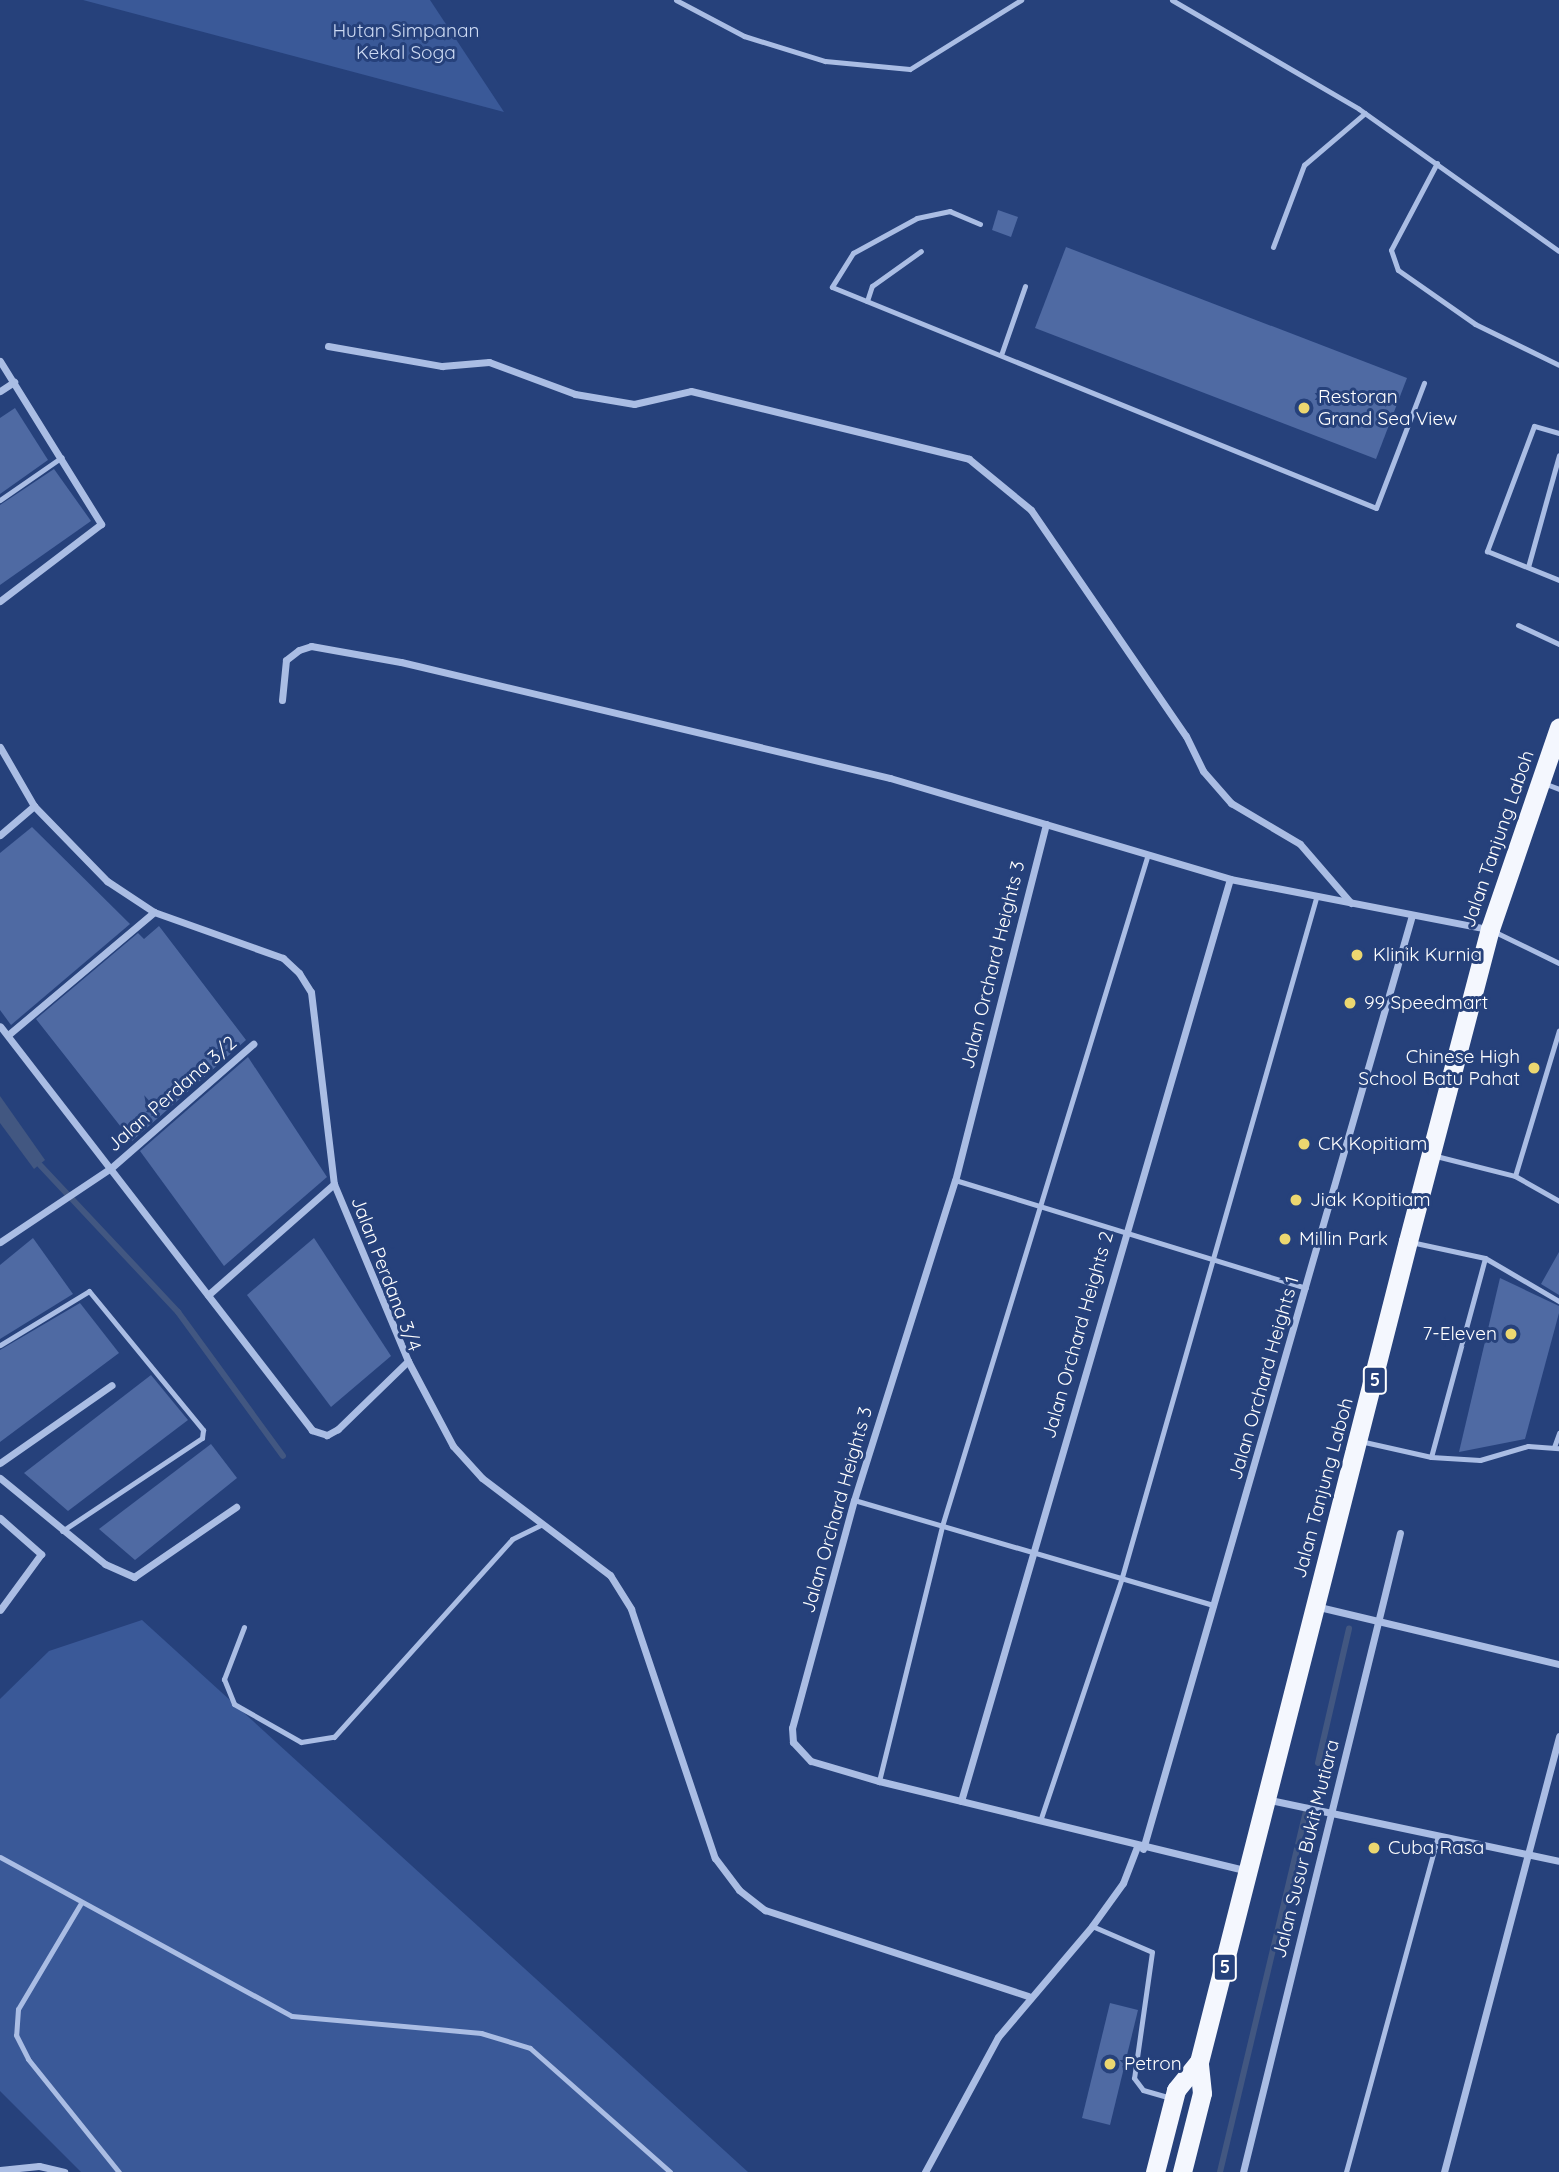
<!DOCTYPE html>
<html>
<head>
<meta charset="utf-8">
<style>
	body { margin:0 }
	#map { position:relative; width:1559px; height:2172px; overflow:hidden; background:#26417b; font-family:Quicksand,sans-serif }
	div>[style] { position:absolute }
	.green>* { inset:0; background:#3a5998 }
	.water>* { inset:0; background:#425781 }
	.stream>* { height:6px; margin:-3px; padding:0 3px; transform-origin:3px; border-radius:3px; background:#425781 }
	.building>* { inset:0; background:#4f6aa3 }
	.service>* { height:5px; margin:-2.5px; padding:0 2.5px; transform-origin:2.5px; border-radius:2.5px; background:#aabde4 }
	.minor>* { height:7px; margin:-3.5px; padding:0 3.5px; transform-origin:3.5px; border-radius:3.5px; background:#aabde4 }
	.trunk>* { height:19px; margin:-9.5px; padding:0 9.5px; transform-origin:9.5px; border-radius:9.5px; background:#f4f7fe }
	.dots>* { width:19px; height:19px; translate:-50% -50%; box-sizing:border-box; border:4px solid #26417b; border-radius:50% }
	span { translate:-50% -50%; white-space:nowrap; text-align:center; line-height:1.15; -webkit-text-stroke:6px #26417b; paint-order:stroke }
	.shield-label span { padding:2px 5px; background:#26417b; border:2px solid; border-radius:5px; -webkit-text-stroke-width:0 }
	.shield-label { font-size:18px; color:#fff; font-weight:700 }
	.park-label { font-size:19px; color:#cddaf3 }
	.poi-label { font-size:19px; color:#fff }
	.left { translate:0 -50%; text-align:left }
	.right { translate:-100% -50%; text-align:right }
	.street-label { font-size:19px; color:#fff }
</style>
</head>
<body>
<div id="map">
	<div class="green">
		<div style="clip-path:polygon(83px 0,430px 0,504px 112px)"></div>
		<div style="clip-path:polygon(142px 1620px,748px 2172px,81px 2172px,0 2091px,0 1699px,49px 1651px)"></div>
	</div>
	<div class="water">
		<div style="clip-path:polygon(0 1096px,45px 1160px,34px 1169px,0 1123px)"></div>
	</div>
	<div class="stream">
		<div style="left:40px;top:1165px;width:202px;rotate:46.8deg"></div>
		<div style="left:178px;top:1312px;width:178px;rotate:53.9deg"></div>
		<div style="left:1318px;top:1763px;width:138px;rotate:-77deg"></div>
		<div style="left:1220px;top:2172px;width:375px;rotate:-76.6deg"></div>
	</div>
	<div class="building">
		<div style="clip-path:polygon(998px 210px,1018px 217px,1011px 237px,992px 230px)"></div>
		<div style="clip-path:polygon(1066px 247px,1407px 378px,1376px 459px,1035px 328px)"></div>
		<div style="clip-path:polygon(15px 408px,48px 460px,0 494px,0 418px)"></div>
		<div style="clip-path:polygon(54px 469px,91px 521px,0 585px,0 505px)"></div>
		<div style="clip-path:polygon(32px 827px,130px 924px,11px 1025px,0 1010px,0 853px)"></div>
		<div style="clip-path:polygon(159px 926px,246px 1040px,132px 1141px,36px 1019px,138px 933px,144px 939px)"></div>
		<div style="clip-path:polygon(248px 1057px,327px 1177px,224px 1266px,140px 1151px)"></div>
		<div style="clip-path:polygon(33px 1238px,73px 1294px,0 1339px,0 1265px)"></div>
		<div style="clip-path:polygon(314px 1238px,391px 1356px,331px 1407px,247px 1295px)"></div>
		<div style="clip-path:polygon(1559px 1252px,1559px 1295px,1541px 1284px)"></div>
		<div style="clip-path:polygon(1500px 1278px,1559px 1306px,1559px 1313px,1525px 1439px,1459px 1452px)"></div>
		<div style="clip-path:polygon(80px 1303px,119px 1353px,0 1442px,0 1350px)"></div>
		<div style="clip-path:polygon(151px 1375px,188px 1420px,68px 1511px,24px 1473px)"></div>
		<div style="clip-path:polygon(211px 1444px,237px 1478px,135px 1560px,99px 1529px)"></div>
		<div style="clip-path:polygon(1110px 2003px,1138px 2010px,1110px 2125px,1082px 2118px)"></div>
	</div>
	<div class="service">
		<div style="left:676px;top:0;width:77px;rotate:27.9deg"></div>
		<div style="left:744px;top:36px;width:85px;rotate:17.2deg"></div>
		<div style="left:825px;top:61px;width:85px;rotate:5.4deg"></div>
		<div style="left:910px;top:69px;width:131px;rotate:-31.9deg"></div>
		<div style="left:1172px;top:0;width:216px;rotate:30.2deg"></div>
		<div style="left:1359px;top:109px;width:245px;rotate:35.4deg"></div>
		<div style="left:1437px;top:163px;width:98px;rotate:117.9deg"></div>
		<div style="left:1391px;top:250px;width:21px;rotate:71deg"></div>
		<div style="left:1398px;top:270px;width:94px;rotate:35deg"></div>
		<div style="left:1475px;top:324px;width:93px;rotate:26deg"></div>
		<div style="left:980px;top:224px;width:33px;rotate:-157deg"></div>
		<div style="left:950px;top:211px;width:34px;rotate:168deg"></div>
		<div style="left:917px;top:218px;width:73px;rotate:151.3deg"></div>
		<div style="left:853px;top:253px;width:40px;rotate:122deg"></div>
		<div style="left:832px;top:287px;width:587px;rotate:22.11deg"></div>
		<div style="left:1376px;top:508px;width:134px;rotate:-69deg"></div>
		<div style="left:1273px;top:247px;width:88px;rotate:-69.3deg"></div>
		<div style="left:1304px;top:165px;width:80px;rotate:-40.4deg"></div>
		<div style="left:867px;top:301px;width:16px;rotate:-72deg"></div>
		<div style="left:872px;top:286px;width:60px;rotate:-35.5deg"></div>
		<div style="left:1001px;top:355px;width:73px;rotate:-70.8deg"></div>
		<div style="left:1559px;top:433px;width:26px;rotate:-164deg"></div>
		<div style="left:1534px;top:426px;width:134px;rotate:110.6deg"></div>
		<div style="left:1487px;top:551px;width:78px;rotate:21.9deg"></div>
		<div style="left:0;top:500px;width:75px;rotate:-34.7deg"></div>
		<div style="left:1528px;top:567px;width:116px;rotate:-74.5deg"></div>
		<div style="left:1518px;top:625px;width:45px;rotate:24.9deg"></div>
		<div style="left:1546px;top:784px;width:14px;rotate:21deg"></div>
		<div style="left:1493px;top:931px;width:73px;rotate:25.9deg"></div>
		<div style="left:1436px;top:1156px;width:81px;rotate:14.2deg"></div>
		<div style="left:1515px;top:1176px;width:51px;rotate:29.6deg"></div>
		<div style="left:1515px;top:1176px;width:152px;rotate:-73.2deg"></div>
		<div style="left:955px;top:1180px;width:367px;rotate:17.1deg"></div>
		<div style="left:1485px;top:1258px;width:86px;rotate:30.2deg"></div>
		<div style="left:0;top:1345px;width:104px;rotate:-31.2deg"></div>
		<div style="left:89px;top:1291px;width:180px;rotate:50.6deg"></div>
		<div style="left:203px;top:1430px;width:8px;rotate:97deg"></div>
		<div style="left:202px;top:1438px;width:168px;rotate:146.4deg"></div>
		<div style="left:1360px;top:1441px;width:73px;rotate:12.7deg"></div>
		<div style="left:1431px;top:1457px;width:206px;rotate:-74.8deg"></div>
		<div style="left:1485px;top:1258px;width:76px;rotate:-167.8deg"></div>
		<div style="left:1554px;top:1447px;width:15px;rotate:-70deg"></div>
		<div style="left:1431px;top:1457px;width:49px;rotate:3.5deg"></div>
		<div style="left:1480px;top:1460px;width:50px;rotate:-16.3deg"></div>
		<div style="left:1528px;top:1446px;width:31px;rotate:4deg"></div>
		<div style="left:854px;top:1500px;width:375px;rotate:16.3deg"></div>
		<div style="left:244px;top:1627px;width:56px;rotate:111deg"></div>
		<div style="left:224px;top:1679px;width:27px;rotate:68deg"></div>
		<div style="left:234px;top:1704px;width:77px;rotate:29.6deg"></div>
		<div style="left:301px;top:1742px;width:33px;rotate:-9deg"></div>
		<div style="left:334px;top:1737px;width:266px;rotate:-48deg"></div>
		<div style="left:512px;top:1539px;width:34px;rotate:-26deg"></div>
		<div style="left:879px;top:1781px;width:263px;rotate:-76.1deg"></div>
		<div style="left:942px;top:1526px;width:700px;rotate:-72.96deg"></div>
		<div style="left:1040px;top:1821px;width:257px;rotate:-71.4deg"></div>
		<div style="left:1122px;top:1577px;width:706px;rotate:-74.05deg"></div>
		<div style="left:0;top:1857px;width:332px;rotate:28.6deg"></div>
		<div style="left:292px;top:2016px;width:190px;rotate:5.1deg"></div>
		<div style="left:481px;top:2033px;width:51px;rotate:17deg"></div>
		<div style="left:530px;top:2048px;width:187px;rotate:41.5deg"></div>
		<div style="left:81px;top:1903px;width:123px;rotate:120.7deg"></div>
		<div style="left:18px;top:2009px;width:26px;rotate:94deg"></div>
		<div style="left:16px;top:2035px;width:27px;rotate:63deg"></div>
		<div style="left:28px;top:2059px;width:145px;rotate:51.2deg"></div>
		<div style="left:1092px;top:1926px;width:65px;rotate:23.4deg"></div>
		<div style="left:1152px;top:1952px;width:127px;rotate:98.1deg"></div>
		<div style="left:1134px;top:2078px;width:15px;rotate:53deg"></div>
		<div style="left:1143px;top:2090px;width:29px;rotate:16deg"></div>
		<div style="left:1346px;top:2172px;width:349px;rotate:-74.7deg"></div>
	</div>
	<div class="minor">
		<div style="left:328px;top:346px;width:116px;rotate:10deg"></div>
		<div style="left:442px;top:366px;width:47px;rotate:-4.9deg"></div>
		<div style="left:489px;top:362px;width:92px;rotate:20.4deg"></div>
		<div style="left:575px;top:394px;width:60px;rotate:9.6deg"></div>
		<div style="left:634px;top:404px;width:58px;rotate:-12.8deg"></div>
		<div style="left:691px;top:391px;width:286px;rotate:13.7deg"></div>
		<div style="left:969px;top:459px;width:80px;rotate:39.4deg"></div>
		<div style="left:1031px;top:510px;width:274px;rotate:55.6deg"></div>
		<div style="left:1186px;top:736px;width:39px;rotate:64deg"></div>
		<div style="left:1203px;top:771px;width:43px;rotate:48.8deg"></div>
		<div style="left:1231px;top:803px;width:80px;rotate:30.7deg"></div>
		<div style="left:1300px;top:844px;width:78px;rotate:49.2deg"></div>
		<div style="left:0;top:361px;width:192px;rotate:58.2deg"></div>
		<div style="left:101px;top:524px;width:127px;rotate:142.7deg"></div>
		<div style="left:0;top:391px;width:17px;rotate:-33deg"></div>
		<div style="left:282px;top:700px;width:40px;rotate:-84.3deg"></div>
		<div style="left:286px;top:660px;width:16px;rotate:-38deg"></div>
		<div style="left:299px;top:650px;width:13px;rotate:-18deg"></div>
		<div style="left:311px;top:646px;width:91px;rotate:10.1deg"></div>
		<div style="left:401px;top:662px;width:503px;rotate:13.34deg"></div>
		<div style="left:890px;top:778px;width:355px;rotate:16.5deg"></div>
		<div style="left:1230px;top:879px;width:263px;rotate:11deg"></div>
		<div style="left:0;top:747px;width:68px;rotate:60deg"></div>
		<div style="left:34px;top:806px;width:105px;rotate:45.8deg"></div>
		<div style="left:107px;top:881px;width:56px;rotate:33.4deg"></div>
		<div style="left:154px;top:912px;width:137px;rotate:19.6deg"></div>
		<div style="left:283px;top:958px;width:22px;rotate:43deg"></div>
		<div style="left:299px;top:973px;width:22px;rotate:58deg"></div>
		<div style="left:311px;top:992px;width:193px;rotate:83.2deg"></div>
		<div style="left:334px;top:1184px;width:192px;rotate:67.3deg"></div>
		<div style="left:408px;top:1361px;width:98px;rotate:135.8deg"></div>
		<div style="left:338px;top:1429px;width:13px;rotate:151deg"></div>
		<div style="left:327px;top:1435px;width:16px;rotate:-162deg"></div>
		<div style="left:312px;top:1430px;width:510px;rotate:-127.68deg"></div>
		<div style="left:1046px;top:824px;width:367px;rotate:104.3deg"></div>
		<div style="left:955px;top:1180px;width:336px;rotate:107.5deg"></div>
		<div style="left:854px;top:1500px;width:236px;rotate:105.2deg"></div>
		<div style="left:792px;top:1728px;width:14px;rotate:86deg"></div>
		<div style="left:793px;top:1742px;width:26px;rotate:47deg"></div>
		<div style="left:811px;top:1761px;width:71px;rotate:16.4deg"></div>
		<div style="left:879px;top:1781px;width:379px;rotate:13.7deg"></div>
		<div style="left:0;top:835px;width:45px;rotate:-40.5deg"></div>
		<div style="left:8px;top:1035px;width:191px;rotate:-40.1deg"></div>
		<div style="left:0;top:1242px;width:133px;rotate:-33.7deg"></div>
		<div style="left:111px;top:1168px;width:189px;rotate:-41.1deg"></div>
		<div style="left:208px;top:1295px;width:168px;rotate:-41.4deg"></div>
		<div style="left:408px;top:1361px;width:96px;rotate:62.1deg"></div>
		<div style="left:453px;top:1446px;width:43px;rotate:47.8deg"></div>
		<div style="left:482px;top:1478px;width:161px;rotate:37.2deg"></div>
		<div style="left:610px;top:1575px;width:40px;rotate:58deg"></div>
		<div style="left:631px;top:1609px;width:263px;rotate:71.4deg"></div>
		<div style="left:715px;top:1858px;width:40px;rotate:53deg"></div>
		<div style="left:739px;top:1890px;width:33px;rotate:38deg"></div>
		<div style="left:765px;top:1910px;width:277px;rotate:18.1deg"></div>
		<div style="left:0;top:1463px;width:136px;rotate:-34.9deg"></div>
		<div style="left:0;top:1478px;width:136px;rotate:39.3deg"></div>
		<div style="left:105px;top:1564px;width:32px;rotate:24deg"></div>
		<div style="left:134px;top:1577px;width:124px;rotate:-34.5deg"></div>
		<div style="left:0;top:1518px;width:55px;rotate:41.3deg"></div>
		<div style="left:41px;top:1554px;width:69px;rotate:126.2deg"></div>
		<div style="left:1315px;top:1606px;width:251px;rotate:13.4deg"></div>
		<div style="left:1270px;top:1800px;width:295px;rotate:11.9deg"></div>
		<div style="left:961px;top:1801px;width:960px;rotate:-73.74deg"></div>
		<div style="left:1143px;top:1849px;width:972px;rotate:-73.93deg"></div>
		<div style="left:0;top:2170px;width:39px;rotate:-6deg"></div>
		<div style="left:39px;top:2166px;width:26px;rotate:13deg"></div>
		<div style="left:925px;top:2172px;width:153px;rotate:-61.6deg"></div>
		<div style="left:998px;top:2037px;width:145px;rotate:-49.7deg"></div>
		<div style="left:1092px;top:1926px;width:53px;rotate:-54.2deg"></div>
		<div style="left:1123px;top:1883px;width:40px;rotate:-69deg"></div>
		<div style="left:1243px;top:2172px;width:658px;rotate:-76.2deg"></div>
		<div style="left:1444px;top:2172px;width:451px;rotate:-75.2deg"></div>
	</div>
	<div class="trunk">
		<div style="left:1155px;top:2172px;width:85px;rotate:-75.6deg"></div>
		<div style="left:1176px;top:2090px;width:36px;rotate:-51deg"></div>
		<div style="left:1182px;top:2172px;width:81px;rotate:-75.8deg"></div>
		<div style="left:1202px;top:2093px;width:31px;rotate:-96deg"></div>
		<div style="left:1199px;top:2062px;width:847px;rotate:-75.72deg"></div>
		<div style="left:1408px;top:1241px;width:323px;rotate:-75.3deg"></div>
		<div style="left:1490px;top:929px;width:213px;rotate:-71.1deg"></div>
	</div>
	<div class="dots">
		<div style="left:1304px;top:408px;background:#ecd770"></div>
		<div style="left:1357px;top:955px;background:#ecd770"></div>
		<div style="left:1350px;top:1003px;background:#ecd770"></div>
		<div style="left:1534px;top:1068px;background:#ecd770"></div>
		<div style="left:1304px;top:1144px;background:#ecd770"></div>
		<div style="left:1296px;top:1200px;background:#ecd770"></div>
		<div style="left:1285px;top:1239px;background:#ecd770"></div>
		<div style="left:1511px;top:1334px;background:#ecd770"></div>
		<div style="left:1374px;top:1848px;background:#ecd770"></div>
		<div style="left:1110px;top:2064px;background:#ecd770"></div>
	</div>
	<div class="shield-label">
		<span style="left:1375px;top:1380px">5</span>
		<span style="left:1225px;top:1967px">5</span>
	</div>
	<div class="park-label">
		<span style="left:406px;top:42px">Hutan Simpanan<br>Kekal Soga</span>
	</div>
	<div class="poi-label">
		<span class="left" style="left:1318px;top:408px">Restoran<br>Grand Sea View</span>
		<span class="left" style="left:1373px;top:955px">Klinik Kurnia</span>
		<span class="left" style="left:1364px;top:1003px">99 Speedmart</span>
		<span class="right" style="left:1520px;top:1068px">Chinese High<br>School Batu Pahat</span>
		<span class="left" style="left:1318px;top:1144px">CK Kopitiam</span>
		<span class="left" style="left:1310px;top:1200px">Jiak Kopitiam</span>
		<span class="left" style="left:1299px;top:1239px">Millin Park</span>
		<span class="right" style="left:1497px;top:1334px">7-Eleven</span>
		<span class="left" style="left:1388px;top:1848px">Cuba Rasa</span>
		<span class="left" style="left:1124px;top:2064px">Petron</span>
	</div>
	<div class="street-label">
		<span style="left:1498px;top:839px;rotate:-71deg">Jalan Tanjung Laboh</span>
		<span style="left:993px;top:965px;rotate:-76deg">Jalan Orchard Heights 3</span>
		<span style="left:172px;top:1094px;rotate:-41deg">Jalan Perdana 3/2</span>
		<span style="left:386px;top:1274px;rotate:69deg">Jalan Perdana 3/4</span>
		<span style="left:1078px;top:1335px;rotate:-74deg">Jalan Orchard Heights 2</span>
		<span style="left:1264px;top:1378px;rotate:-74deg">Jalan Orchard Heights 1</span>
		<span style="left:1323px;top:1488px;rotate:-75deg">Jalan Tanjung Laboh</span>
		<span style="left:837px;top:1510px;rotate:-74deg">Jalan Orchard Heights 3</span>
		<span style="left:1306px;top:1849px;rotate:-76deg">Jalan Susur Bukit Mutiara</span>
	</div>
</div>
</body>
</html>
